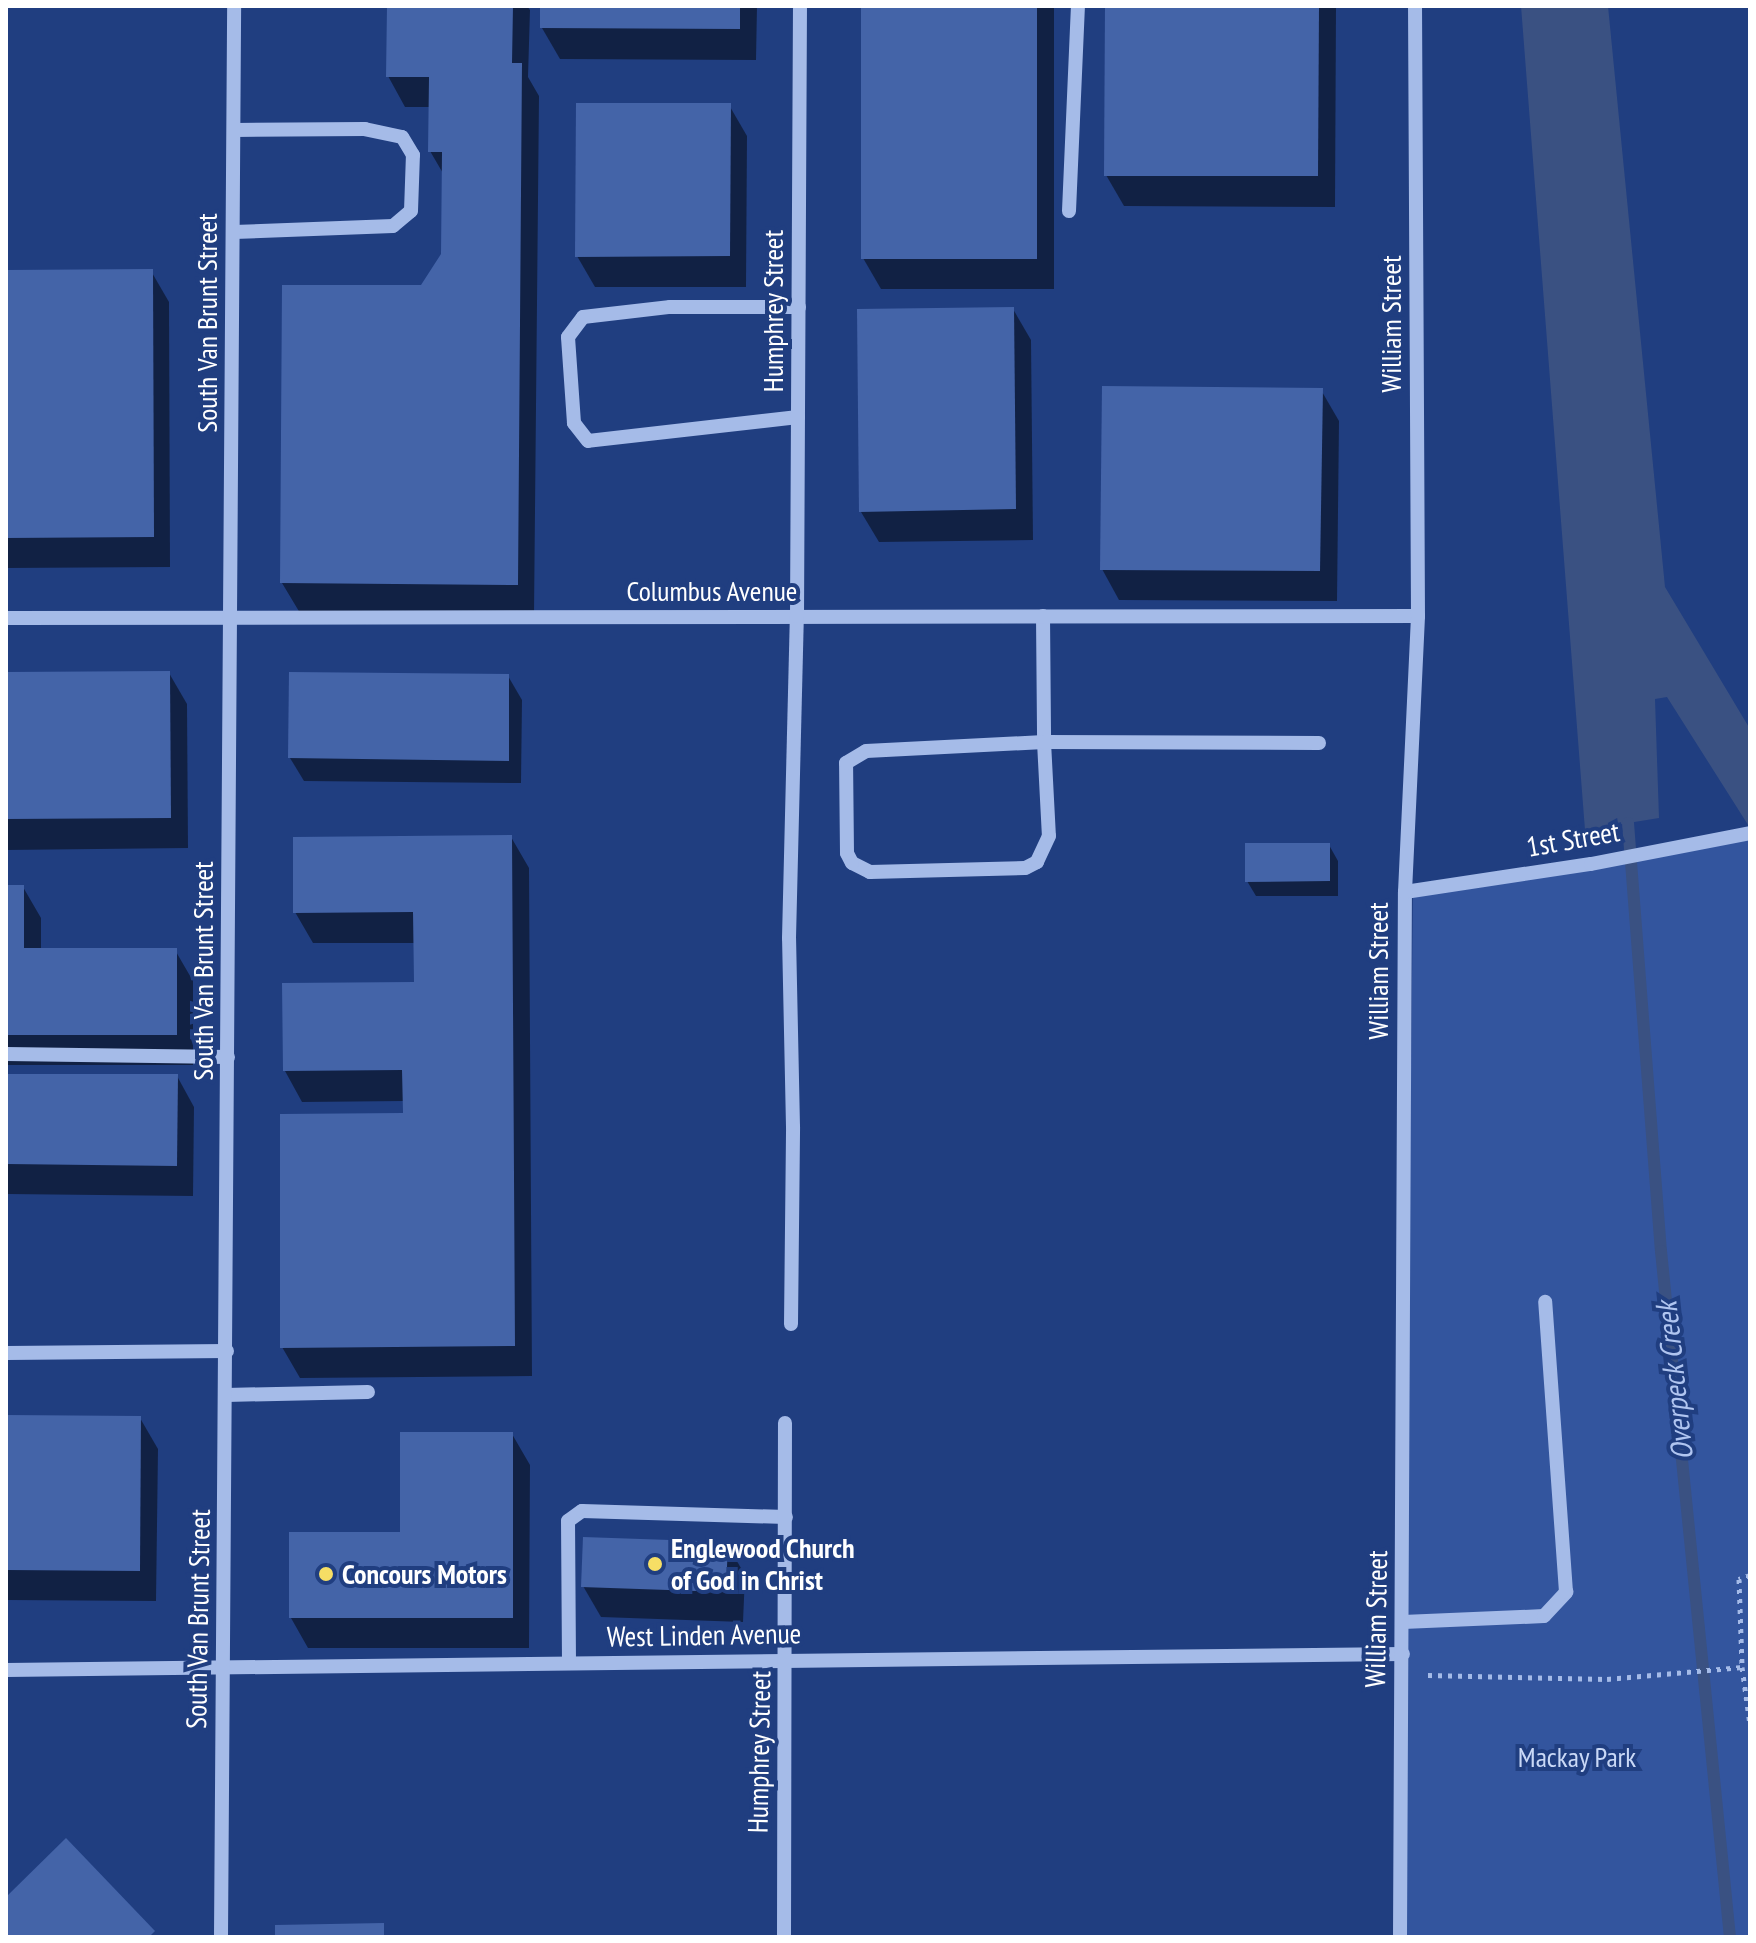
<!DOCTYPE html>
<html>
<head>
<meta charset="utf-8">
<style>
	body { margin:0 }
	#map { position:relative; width:1756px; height:1943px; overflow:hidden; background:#203e80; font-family:"PT Sans Narrow",sans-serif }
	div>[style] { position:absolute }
	.green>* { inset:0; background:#33559e }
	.water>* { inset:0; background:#3a5182 }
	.shadow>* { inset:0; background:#0007 }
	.stream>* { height:12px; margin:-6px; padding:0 6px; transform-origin:6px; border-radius:6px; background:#3a5182 }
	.building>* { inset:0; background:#4464a8 }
	.path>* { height:5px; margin-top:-2.5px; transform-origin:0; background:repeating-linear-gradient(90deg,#a5bbe8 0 4px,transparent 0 10px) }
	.minor>* { height:14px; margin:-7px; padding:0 7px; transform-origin:7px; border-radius:7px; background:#a5bbe8 }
	.dots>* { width:22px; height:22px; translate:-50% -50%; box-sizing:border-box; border:4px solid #203e80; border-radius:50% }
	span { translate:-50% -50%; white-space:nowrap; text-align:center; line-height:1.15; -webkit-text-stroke:8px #203e80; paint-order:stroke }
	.street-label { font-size:28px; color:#fff }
	.poi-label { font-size:28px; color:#fff; font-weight:700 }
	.left { translate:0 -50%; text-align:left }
	.park-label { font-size:28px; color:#c9d8f6 }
	.water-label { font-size:30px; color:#b0c5f0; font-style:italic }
	.frame { position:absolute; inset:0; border:8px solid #fff; pointer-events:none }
</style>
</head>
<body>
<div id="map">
	<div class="green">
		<div style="clip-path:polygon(1750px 832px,1750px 1937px,1401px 1937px,1413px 892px)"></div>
	</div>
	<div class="water">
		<div style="clip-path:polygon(1521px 6px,1608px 6px,1665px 587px,1750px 729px,1750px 828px,1667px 697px,1655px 699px,1659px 818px,1585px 830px)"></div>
	</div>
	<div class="shadow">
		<div style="clip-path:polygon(389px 6px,527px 6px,530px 10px,528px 77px,539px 96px,534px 615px,300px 613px,282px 583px,422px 287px,443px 254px,444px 175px,430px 151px,431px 107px,405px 107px,388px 76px)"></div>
		<div style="clip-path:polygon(542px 6px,757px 6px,756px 60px,560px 59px,542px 28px)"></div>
		<div style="clip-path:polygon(863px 6px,1054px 6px,1054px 289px,881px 289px,863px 258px)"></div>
		<div style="clip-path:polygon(1107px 6px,1336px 6px,1335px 207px,1124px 206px,1106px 175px)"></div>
		<div style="clip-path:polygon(729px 105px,747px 136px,746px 287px,595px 287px,577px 256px)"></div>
		<div style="clip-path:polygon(151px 271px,169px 302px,170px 567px,6px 568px,6px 272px)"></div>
		<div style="clip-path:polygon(1013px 309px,1031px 340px,1033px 540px,879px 542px,861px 512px)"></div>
		<div style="clip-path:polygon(1321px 390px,1339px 421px,1337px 601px,1119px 600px,1102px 569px)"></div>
		<div style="clip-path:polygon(169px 673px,187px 704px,188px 848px,6px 850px,6px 674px)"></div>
		<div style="clip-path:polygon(508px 676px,522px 700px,521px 783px,304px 781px,290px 758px)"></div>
		<div style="clip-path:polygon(511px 837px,529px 868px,532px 1376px,300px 1378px,282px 1347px,405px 1115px,405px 1101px,302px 1102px,285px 1071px,416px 984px,415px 943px,313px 943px,295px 912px)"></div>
		<div style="clip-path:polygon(1329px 845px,1338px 861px,1338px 896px,1256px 896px,1247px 881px)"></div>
		<div style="clip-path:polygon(6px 887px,23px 887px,41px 918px,41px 950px,175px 950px,193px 981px,193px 1065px,6px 1065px)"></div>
		<div style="clip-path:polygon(6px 1076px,177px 1076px,194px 1107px,193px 1196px,6px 1194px)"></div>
		<div style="clip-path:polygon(6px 1417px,140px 1418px,158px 1449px,156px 1601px,6px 1600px)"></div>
		<div style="clip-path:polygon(512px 1434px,530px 1465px,529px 1648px,308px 1648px,291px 1618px,402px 1534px)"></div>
		<div style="clip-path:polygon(727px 1544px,745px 1575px,743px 1622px,601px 1617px,583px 1586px)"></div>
	</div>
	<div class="stream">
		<div style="left:1628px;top:823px;width:429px;rotate:85.6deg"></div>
		<div style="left:1661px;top:1251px;width:689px;rotate:84.26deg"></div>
	</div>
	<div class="building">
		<div style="clip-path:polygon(387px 6px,513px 6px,512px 63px,522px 63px,518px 585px,280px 583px,282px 285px,421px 285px,441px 254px,442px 152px,428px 152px,429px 77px,386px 77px)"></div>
		<div style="clip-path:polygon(540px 6px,740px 6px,740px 29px,540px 28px)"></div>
		<div style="clip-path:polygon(861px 6px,1037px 6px,1037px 259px,861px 259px)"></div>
		<div style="clip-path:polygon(1105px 6px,1319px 6px,1318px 176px,1104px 176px)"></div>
		<div style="clip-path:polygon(576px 103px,731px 103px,730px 256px,575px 257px)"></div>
		<div style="clip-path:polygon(153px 269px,154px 537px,6px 538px,6px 270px)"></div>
		<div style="clip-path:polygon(1014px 307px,1016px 509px,859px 512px,857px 309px)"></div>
		<div style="clip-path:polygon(1102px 386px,1323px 388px,1320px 571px,1100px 570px)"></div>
		<div style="clip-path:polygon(170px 671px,171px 818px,6px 819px,6px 672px)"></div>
		<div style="clip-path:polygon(289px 672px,509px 674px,509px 761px,288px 758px)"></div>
		<div style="clip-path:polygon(512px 835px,515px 1346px,280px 1348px,280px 1114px,403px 1113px,402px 1070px,283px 1071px,282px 983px,414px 982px,413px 912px,293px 913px,293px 837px)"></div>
		<div style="clip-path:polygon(1245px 843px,1330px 843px,1330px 881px,1245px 882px)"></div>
		<div style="clip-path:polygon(6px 885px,24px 885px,24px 948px,177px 948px,177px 1035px,6px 1035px)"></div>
		<div style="clip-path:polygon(6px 1074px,178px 1074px,177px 1166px,6px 1164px)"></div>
		<div style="clip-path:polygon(6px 1415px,141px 1416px,140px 1571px,6px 1570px)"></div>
		<div style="clip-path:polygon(400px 1432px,513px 1432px,513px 1618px,289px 1618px,289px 1532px,400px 1532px)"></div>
		<div style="clip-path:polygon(583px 1537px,728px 1542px,726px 1592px,581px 1587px)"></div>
		<div style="clip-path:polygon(66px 1838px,155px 1931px,149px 1937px,6px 1937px,6px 1897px)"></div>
		<div style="clip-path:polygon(384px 1923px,384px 1937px,275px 1937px,275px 1925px)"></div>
	</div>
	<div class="path">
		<div style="left:1750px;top:1575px;width:12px;rotate:160deg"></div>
		<div style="left:1739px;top:1579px;width:88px;rotate:88deg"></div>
		<div style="left:1742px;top:1667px;width:59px;rotate:82.1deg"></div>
		<div style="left:1428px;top:1675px;width:179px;rotate:1.3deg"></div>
		<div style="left:1607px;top:1679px;width:136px;rotate:-5.1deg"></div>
	</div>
	<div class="minor">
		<div style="left:1069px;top:211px;width:205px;rotate:-87.5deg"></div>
		<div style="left:234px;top:232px;width:159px;rotate:-2.2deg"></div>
		<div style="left:393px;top:226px;width:23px;rotate:-40deg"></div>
		<div style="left:411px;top:211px;width:56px;rotate:-88deg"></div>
		<div style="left:413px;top:155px;width:21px;rotate:-121deg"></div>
		<div style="left:402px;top:137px;width:38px;rotate:-168deg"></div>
		<div style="left:365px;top:129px;width:131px;rotate:179.6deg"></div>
		<div style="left:798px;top:417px;width:211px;rotate:173.5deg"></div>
		<div style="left:588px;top:441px;width:23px;rotate:-128deg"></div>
		<div style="left:574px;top:423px;width:86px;rotate:-94deg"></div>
		<div style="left:568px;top:337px;width:25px;rotate:-53deg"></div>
		<div style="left:583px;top:317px;width:88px;rotate:-6.6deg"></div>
		<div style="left:670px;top:307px;width:129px"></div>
		<div style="left:1043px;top:616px;width:126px;rotate:89.5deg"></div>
		<div style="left:1044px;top:742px;width:94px;rotate:87deg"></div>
		<div style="left:1049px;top:836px;width:29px;rotate:115deg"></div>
		<div style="left:1037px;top:862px;width:13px;rotate:153deg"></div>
		<div style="left:1025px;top:868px;width:155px;rotate:178.5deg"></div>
		<div style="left:870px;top:872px;width:20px;rotate:-153deg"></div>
		<div style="left:852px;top:863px;width:11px;rotate:-117deg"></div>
		<div style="left:847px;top:853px;width:90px;rotate:-90.6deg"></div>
		<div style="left:846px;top:763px;width:23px;rotate:-31deg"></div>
		<div style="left:866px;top:751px;width:178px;rotate:-2.9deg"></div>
		<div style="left:1044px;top:742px;width:275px;rotate:0.2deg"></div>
		<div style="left:6px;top:618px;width:1412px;rotate:-0.08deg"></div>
		<div style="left:1405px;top:892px;width:188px;rotate:-8.6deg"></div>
		<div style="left:1591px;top:864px;width:162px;rotate:-11deg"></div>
		<div style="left:6px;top:1054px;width:222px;rotate:0.8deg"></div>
		<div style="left:791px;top:1324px;width:197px;rotate:-89.4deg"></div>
		<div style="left:793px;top:1127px;width:189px;rotate:-91.2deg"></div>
		<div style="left:789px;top:938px;width:322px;rotate:-88.6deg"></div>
		<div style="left:797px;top:616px;width:610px;rotate:-89.72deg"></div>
		<div style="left:6px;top:1353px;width:221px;rotate:-0.5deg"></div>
		<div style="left:226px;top:1395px;width:142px;rotate:-1.2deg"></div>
		<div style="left:1403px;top:1622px;width:141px;rotate:-2.4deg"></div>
		<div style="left:1544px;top:1616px;width:33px;rotate:-47deg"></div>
		<div style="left:1566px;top:1592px;width:291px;rotate:-94.1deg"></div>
		<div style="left:569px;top:1663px;width:142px;rotate:-90.4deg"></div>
		<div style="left:568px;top:1521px;width:17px;rotate:-36deg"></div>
		<div style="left:582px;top:1511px;width:204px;rotate:1.7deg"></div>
		<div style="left:6px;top:1670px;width:1397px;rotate:-0.66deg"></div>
		<div style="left:221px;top:1937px;width:1931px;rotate:-89.61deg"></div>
		<div style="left:784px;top:1937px;width:514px;rotate:-89.89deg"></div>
		<div style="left:1400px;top:1937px;width:1045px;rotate:-89.73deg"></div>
		<div style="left:1405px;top:892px;width:276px;rotate:-87.3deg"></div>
		<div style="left:1418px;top:616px;width:610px;rotate:-90.28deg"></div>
	</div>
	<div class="dots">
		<div style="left:655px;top:1564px;background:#f6de65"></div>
		<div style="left:326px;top:1574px;background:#f6de65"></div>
	</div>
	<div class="street-label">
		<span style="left:773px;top:311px;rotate:-90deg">Humphrey Street</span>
		<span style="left:207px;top:323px;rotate:-90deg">South Van Brunt Street</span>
		<span style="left:1391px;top:324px;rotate:-90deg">William Street</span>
		<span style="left:712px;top:591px">Columbus Avenue</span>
		<span style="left:1573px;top:839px;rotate:-10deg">1st Street</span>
		<span style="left:203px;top:971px;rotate:-90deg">South Van Brunt Street</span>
		<span style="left:1378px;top:971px;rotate:-90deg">William Street</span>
		<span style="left:198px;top:1619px;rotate:-89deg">South Van Brunt Street</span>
		<span style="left:1376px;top:1619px;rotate:-89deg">William Street</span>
		<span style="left:704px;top:1635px;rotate:-1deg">West Linden Avenue</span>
		<span style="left:759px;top:1752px;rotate:-89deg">Humphrey Street</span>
	</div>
	<div class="poi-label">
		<span class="left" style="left:671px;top:1564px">Englewood Church<br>of God in Christ</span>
		<span class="left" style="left:342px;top:1574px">Concours Motors</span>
	</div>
	<div class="park-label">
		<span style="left:1577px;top:1757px">Mackay Park</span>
	</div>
	<div class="water-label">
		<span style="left:1674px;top:1381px;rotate:-96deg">Overpeck Creek</span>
	</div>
	<div class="frame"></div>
</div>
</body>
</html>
